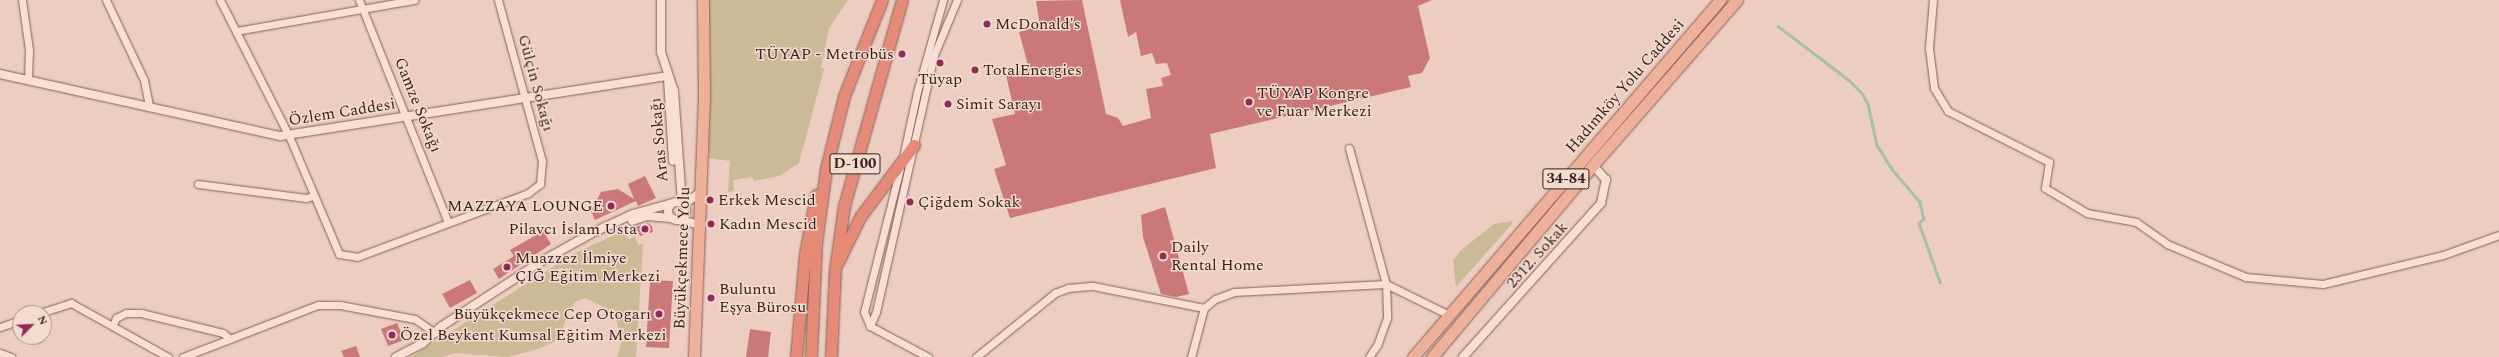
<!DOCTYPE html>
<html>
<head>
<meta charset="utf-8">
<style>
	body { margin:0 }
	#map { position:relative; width:2499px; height:357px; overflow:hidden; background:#edcdc1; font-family:Spectral,serif }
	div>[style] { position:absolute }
	.green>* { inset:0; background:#caba95 }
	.stream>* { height:2.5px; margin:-1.25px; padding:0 1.25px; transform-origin:1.25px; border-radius:1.25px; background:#a4bfab }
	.building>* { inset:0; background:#ca7879 }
	.roads { filter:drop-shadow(0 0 1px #855e59) drop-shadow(0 0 1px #855e59) }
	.minor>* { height:7px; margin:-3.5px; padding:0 3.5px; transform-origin:3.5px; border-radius:3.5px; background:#f8ded4 }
	.tertiary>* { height:8px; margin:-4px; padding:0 4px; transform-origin:4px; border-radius:4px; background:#f8ded4 }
	.tertiary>.ring { margin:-4px; padding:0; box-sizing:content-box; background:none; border:8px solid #f8ded4; border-radius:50% }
	.primary>* { height:11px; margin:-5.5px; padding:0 5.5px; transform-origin:5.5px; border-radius:5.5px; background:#efb099 }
	.trunk>* { height:11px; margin:-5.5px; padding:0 5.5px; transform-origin:5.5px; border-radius:5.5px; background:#e58a76 }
	.dots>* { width:11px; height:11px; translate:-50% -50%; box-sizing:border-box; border:2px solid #f4dbd0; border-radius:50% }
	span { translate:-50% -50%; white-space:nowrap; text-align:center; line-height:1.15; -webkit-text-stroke:3px #f4dbd0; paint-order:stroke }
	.shield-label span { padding:1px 3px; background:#f4dbd0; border:1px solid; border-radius:3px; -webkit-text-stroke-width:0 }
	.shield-label { font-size:15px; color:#361f1d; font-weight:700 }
	.poi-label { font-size:16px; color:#361f1d }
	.left { translate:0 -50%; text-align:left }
	.right { translate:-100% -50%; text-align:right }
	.street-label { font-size:16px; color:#361f1d }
	.north { position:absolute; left:12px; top:305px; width:40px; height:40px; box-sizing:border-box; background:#f4dbd0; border:1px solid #a89088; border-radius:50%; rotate:66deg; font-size:11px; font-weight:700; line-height:16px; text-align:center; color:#361f1d }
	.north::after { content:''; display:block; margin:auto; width:14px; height:18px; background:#932b58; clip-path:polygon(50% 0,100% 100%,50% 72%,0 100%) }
</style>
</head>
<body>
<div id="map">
	<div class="green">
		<div style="clip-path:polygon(708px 0,848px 0,829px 28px,821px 68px,824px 69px,799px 163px,779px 176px,754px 181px,752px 177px,733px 180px,734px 191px,728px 192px,730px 161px,709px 158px)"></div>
		<div style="clip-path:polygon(1512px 221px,1512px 224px,1456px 287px,1453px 261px,1460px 251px,1494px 224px)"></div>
		<div style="clip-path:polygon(623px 231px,628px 239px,635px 237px,638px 245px,643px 244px,636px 357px,617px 357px,621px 343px,617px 322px,610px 310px,585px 298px,575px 302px,568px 312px,559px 340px,538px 349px,508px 357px,456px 353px,442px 357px,411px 357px,573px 254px)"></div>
	</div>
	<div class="stream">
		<div style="left:1778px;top:26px;width:89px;rotate:37.3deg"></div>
		<div style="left:1849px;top:80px;width:18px;rotate:45deg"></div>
		<div style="left:1862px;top:93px;width:13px;rotate:61deg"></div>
		<div style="left:1868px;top:104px;width:42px;rotate:77.6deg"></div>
		<div style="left:1877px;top:145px;width:28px;rotate:58deg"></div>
		<div style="left:1892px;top:169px;width:43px;rotate:49.7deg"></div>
		<div style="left:1920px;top:202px;width:17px;rotate:77deg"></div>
		<div style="left:1924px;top:219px;width:6px;rotate:141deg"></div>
		<div style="left:1919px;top:223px;width:63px;rotate:70.4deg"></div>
	</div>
	<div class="building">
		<div style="clip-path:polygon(1082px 0,1106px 114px,1118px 118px,1123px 126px,1151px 118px,1146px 89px,1163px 86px,1161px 78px,1171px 75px,1167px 63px,1156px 64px,1152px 53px,1141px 56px,1136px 32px,1128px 37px,1120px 0,1432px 0,1418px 6px,1430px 58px,1422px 73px,1408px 76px,1411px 87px,1210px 134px,1216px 168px,1010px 218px,994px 169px,1006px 165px,992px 119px,1015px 114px,1006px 75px,1029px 69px,1019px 32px,1040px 26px,1036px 1px)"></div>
		<div style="clip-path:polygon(645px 176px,656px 198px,638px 206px,636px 201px,595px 220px,591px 211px,601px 192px,618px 189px,634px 199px,628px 184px)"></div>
		<div style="clip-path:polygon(1165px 207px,1189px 294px,1176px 297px,1161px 294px,1143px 237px,1141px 215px)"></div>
		<div style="clip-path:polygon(648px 223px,652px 226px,653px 232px,640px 236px,636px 227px)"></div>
		<div style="clip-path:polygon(543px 231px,551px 244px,499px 279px,493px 269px,514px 256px,510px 250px)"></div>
		<div style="clip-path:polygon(470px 280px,477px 293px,450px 308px,442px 294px)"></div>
		<div style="clip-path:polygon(650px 280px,673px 281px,669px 348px,646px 347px)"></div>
		<div style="clip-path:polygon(397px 323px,404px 340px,388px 346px,381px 329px)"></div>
		<div style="clip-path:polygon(750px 329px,771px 332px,768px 357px,746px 357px)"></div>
		<div style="clip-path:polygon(356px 346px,360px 357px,344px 357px,341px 351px)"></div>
	</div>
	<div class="roads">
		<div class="minor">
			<div style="left:22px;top:0;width:50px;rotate:82deg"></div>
			<div style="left:29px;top:50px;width:30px;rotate:92deg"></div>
			<div style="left:106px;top:0;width:89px;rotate:64.6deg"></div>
			<div style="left:144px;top:80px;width:26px;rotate:79deg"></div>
			<div style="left:220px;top:0;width:153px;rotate:63.1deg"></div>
			<div style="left:289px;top:136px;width:128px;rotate:67deg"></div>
			<div style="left:339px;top:254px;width:18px;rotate:9deg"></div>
			<div style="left:357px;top:257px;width:183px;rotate:-20.5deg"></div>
			<div style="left:528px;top:193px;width:15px;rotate:-37deg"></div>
			<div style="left:540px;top:184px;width:23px;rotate:-85deg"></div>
			<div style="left:542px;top:161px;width:167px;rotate:-105.3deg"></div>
			<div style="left:359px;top:0;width:239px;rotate:68.2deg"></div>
			<div style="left:1933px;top:0;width:48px;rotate:94.8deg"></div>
			<div style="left:1929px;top:48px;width:40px;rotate:82.9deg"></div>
			<div style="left:1934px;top:88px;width:27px;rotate:59deg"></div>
			<div style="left:1948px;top:111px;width:113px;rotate:26.8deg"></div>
			<div style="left:2049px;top:162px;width:26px;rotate:99deg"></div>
			<div style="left:2045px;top:188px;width:49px;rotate:30.8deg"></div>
			<div style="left:2087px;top:213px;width:50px;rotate:10.4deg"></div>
			<div style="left:2136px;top:222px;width:38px;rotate:35deg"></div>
			<div style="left:2167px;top:244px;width:86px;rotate:22.7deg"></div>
			<div style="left:2246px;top:277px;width:77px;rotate:5.2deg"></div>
			<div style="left:2323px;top:284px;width:123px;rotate:-13.6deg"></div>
			<div style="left:2443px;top:255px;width:59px;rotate:-19.7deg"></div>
			<div style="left:236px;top:31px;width:181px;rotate:-9.9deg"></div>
			<div style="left:1349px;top:148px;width:141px;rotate:74.8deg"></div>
			<div style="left:1386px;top:284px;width:34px;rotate:88deg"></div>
			<div style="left:1387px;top:318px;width:29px;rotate:110deg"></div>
			<div style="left:1377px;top:345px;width:14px;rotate:124deg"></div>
			<div style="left:903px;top:157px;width:66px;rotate:-77.8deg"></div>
			<div style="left:917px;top:92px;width:96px;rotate:-74.2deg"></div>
			<div style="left:198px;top:184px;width:109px;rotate:7.4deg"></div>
			<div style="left:306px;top:198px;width:7px;rotate:-16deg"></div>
			<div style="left:40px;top:313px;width:33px;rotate:-18deg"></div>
			<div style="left:71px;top:303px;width:111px;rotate:29.1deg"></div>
			<div style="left:113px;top:325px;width:8px;rotate:-67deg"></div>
			<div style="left:116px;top:318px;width:11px;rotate:-27deg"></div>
			<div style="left:126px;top:313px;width:15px"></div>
			<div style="left:141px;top:313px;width:84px;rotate:13.7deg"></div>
			<div style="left:223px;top:333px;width:9px;rotate:41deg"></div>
			<div style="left:870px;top:326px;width:15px;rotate:-67deg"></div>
			<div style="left:876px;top:312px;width:263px;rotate:-77.3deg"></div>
			<div style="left:934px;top:55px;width:60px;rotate:-67.3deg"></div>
			<div style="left:870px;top:326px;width:15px;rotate:-113deg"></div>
			<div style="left:864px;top:312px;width:147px;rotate:-75.9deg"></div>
			<div style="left:870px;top:326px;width:66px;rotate:28.1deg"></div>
			<div style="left:0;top:327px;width:21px;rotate:-19deg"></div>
			<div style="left:0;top:353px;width:12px;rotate:20deg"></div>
			<div style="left:183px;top:357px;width:145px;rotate:-21.1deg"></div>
			<div style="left:318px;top:305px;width:22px"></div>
			<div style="left:340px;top:305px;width:76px;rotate:10.6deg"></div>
			<div style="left:415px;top:319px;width:24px;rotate:35deg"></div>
			<div style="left:976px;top:357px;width:102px;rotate:-39deg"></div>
			<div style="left:1055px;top:293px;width:14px;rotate:-21deg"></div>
			<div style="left:1068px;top:288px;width:25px;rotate:-5deg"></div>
			<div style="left:1093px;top:286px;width:113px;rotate:11.2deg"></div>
			<div style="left:1191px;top:357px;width:51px;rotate:-75.1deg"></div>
			<div style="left:1204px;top:308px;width:14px;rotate:-39deg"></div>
			<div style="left:1215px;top:299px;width:20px;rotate:-20deg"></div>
			<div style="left:1234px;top:292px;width:152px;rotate:-3deg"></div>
			<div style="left:1386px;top:284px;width:70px;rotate:26.2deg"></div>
		</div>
		<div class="tertiary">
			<div style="left:661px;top:0;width:52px;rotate:90deg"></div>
			<div style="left:661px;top:52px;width:41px;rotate:71.6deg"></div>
			<div style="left:674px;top:91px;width:112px;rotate:85.9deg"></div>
			<div style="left:0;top:74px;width:287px;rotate:12.5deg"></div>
			<div style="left:280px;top:136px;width:393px;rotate:-8.8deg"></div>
			<div style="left:668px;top:79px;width:82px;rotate:86.5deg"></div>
			<div class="ring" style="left:668px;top:202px;width:10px;height:10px"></div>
			<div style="left:684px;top:204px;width:19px;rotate:-35deg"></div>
			<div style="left:679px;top:220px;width:22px;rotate:13deg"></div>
			<div style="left:632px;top:221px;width:16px;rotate:-18deg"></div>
			<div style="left:647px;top:216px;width:24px;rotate:5deg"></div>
			<div style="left:396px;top:357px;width:30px;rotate:-27deg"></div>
			<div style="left:423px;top:343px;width:25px;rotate:-42deg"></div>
			<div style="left:442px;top:326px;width:119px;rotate:-33deg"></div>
			<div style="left:542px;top:261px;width:57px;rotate:-29.2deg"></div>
			<div style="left:592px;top:233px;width:45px;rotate:-24.9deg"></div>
			<div style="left:633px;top:214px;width:41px;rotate:-15.4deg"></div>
			<div style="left:1463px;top:357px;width:207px;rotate:-48.1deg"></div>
			<div style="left:1601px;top:203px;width:24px;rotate:-78deg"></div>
			<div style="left:1606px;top:180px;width:20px;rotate:-131deg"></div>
		</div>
		<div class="primary">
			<div style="left:694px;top:357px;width:257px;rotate:-87.8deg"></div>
			<div style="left:704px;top:100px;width:100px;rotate:-90.6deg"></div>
			<div style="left:1413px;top:357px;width:471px;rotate:-49.3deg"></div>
			<div style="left:1432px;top:357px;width:251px;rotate:-50deg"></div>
			<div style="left:1593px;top:165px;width:219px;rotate:-48.9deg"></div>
		</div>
		<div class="trunk">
			<div style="left:838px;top:262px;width:50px;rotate:-63.9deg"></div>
			<div style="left:860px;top:217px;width:90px;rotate:-53.1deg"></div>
			<div style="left:796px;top:357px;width:103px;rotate:-85deg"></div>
			<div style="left:805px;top:254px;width:60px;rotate:-79.4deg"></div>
			<div style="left:811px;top:357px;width:114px;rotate:-87.5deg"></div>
			<div style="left:816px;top:243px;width:75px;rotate:-82.3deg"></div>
			<div style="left:826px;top:169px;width:75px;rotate:-76.1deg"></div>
			<div style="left:844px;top:96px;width:103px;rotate:-68.4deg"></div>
			<div style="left:831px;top:357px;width:87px;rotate:-87.4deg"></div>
			<div style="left:835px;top:270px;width:65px;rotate:-82deg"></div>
			<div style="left:844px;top:206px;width:214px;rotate:-74.3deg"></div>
		</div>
	</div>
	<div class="dots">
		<div style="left:987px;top:24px;background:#932b58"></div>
		<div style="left:902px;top:54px;background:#932b58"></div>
		<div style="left:940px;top:63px;background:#932b58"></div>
		<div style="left:975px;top:70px;background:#932b58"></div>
		<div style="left:1249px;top:102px;background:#932b58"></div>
		<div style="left:948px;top:104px;background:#932b58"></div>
		<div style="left:710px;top:200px;background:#932b58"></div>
		<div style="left:910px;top:202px;background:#932b58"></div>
		<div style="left:611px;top:206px;background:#932b58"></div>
		<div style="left:711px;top:224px;background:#932b58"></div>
		<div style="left:645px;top:229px;background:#932b58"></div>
		<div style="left:1163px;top:256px;background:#932b58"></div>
		<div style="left:507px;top:267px;background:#932b58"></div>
		<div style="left:711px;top:298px;background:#932b58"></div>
		<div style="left:659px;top:314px;background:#932b58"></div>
		<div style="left:392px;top:335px;background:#932b58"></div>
	</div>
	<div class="shield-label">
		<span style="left:855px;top:164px">D-100</span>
		<span style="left:1566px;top:179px">34-84</span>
	</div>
	<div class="poi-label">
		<span class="left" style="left:995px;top:24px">McDonald's</span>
		<span class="right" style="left:894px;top:54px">TÜYAP - Metrobüs</span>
		<span class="left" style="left:983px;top:70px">TotalEnergies</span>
		<span style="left:940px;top:79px">Tüyap</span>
		<span class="left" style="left:1257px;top:102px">TÜYAP Kongre<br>ve Fuar Merkezi</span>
		<span class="left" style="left:956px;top:104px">Simit Sarayı</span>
		<span class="left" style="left:718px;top:200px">Erkek Mescid</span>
		<span class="left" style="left:918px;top:202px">Çiğdem Sokak</span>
		<span class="right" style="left:603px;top:206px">MAZZAYA LOUNGE</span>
		<span class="left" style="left:719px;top:224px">Kadın Mescid</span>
		<span class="right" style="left:637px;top:229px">Pilavcı İslam Usta</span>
		<span class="left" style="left:1171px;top:256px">Daily<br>Rental Home</span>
		<span class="left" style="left:515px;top:267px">Muazzez İlmiye<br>ÇIĞ Eğitim Merkezi</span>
		<span class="left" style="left:719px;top:298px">Buluntu<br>Eşya Bürosu</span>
		<span class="right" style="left:651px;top:314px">Büyükçekmece Cep Otogarı</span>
		<span class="left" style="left:400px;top:335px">Özel Beykent Kumsal Eğitim Merkezi</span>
	</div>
	<div class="street-label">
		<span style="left:536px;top:83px;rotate:75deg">Gülçin Sokağı</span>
		<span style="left:1625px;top:86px;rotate:-49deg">Hadımköy Yolu Caddesi</span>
		<span style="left:418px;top:105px;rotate:68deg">Gamze Sokağı</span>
		<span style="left:342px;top:112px;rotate:-9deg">Özlem Caddesi</span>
		<span style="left:659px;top:140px;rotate:-95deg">Aras Sokağı</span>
		<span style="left:1537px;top:255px;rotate:-48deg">2312. Sokak</span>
		<span style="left:682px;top:258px;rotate:-88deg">Büyükçekmece Yolu</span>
	</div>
	<div class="north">N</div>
</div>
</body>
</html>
